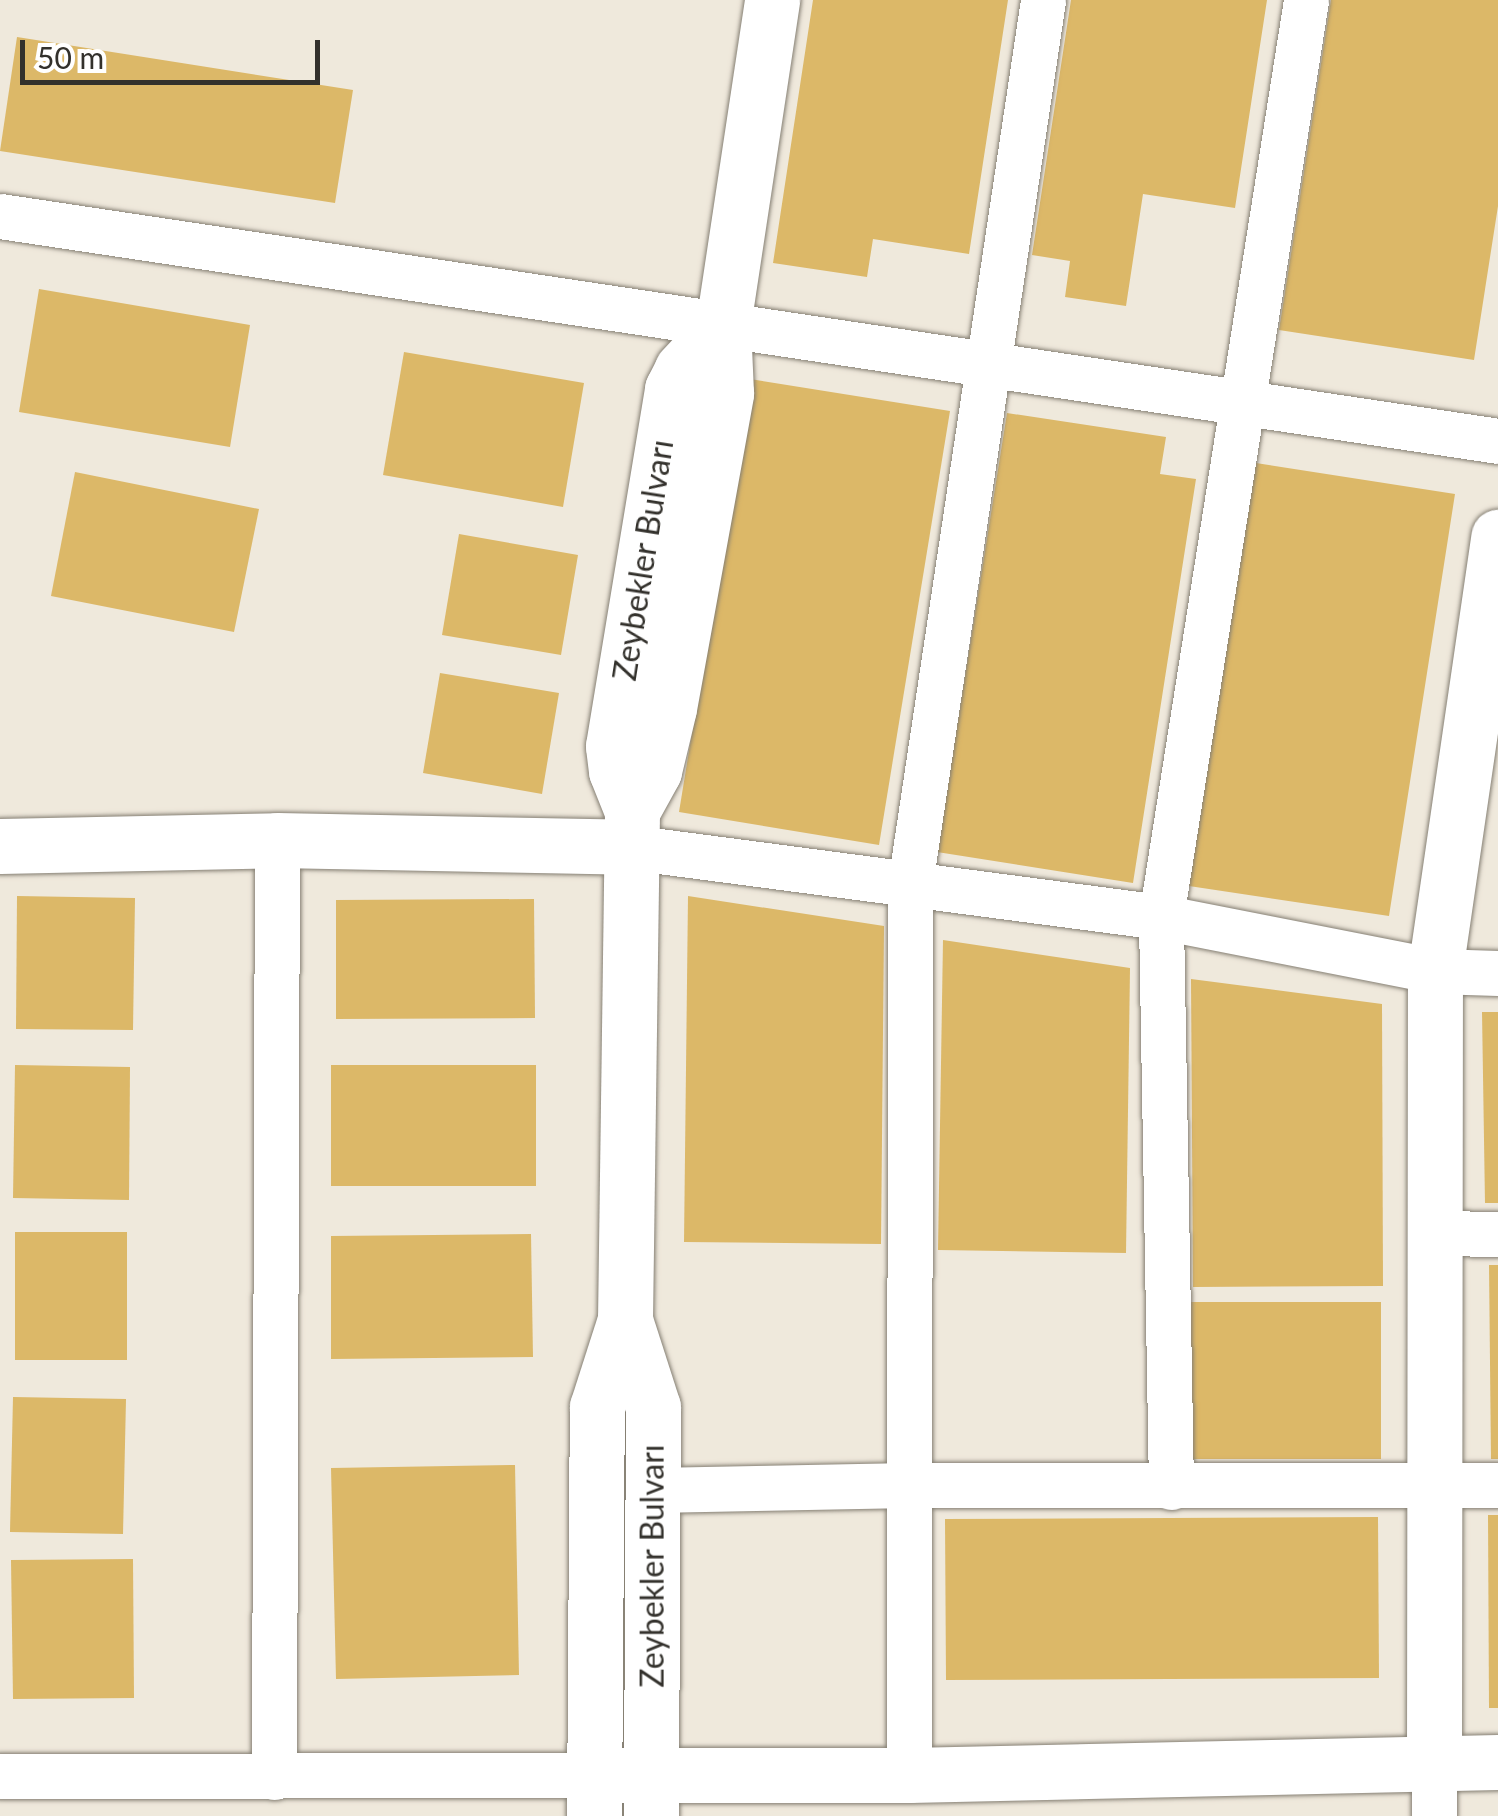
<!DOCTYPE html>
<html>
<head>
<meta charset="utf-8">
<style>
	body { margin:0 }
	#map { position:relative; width:1498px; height:1816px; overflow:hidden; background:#efe9dc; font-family:Lato,sans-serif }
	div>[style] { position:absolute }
	.building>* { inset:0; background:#dcb868 }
	.roads { filter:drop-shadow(0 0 2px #857f73) drop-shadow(0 0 2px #857f73) }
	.minor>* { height:45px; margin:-22.5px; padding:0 22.5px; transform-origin:22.5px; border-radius:22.5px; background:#fff }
	.tertiary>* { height:55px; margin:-27.5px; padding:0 27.5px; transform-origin:27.5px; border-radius:27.5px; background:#fff }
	span { translate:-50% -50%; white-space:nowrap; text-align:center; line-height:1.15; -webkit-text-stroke:8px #fff; paint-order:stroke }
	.street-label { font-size:32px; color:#33312c }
	.scale { position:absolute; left:20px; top:40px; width:300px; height:45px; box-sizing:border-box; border:5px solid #33312c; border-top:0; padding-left:12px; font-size:30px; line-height:35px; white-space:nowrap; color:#33312c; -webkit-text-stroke:8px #fff; paint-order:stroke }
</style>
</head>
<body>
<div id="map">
	<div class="building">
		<div style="clip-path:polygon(813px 0,1008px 0,969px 254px,873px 239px,867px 277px,773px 263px)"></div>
		<div style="clip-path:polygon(1071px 0,1267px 0,1235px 208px,1143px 194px,1126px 306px,1065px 297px,1070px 261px,1032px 255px)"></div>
		<div style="clip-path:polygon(1331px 0,1498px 0,1498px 206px,1474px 360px,1279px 330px)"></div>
		<div style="clip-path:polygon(17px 37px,353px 90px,335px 203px,0 151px)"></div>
		<div style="clip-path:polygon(39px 289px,250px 325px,230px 447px,19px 412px)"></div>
		<div style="clip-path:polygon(404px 352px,584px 383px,563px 507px,383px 475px)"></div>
		<div style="clip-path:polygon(750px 379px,950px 411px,879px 845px,679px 812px)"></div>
		<div style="clip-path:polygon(1007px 413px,1166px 437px,1160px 474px,1196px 479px,1133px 883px,937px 852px)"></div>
		<div style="clip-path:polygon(1256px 463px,1455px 494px,1389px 916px,1189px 886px)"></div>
		<div style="clip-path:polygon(75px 472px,259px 509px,234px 632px,51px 596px)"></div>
		<div style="clip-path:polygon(459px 534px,578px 555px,561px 655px,442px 635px)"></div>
		<div style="clip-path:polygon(440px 673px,559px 693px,542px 794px,423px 773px)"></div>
		<div style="clip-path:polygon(17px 896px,135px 898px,133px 1030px,16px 1029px)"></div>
		<div style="clip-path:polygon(688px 896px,884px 926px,881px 1244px,684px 1242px)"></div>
		<div style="clip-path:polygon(534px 899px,535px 1018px,336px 1019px,336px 900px)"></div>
		<div style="clip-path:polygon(943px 940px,1130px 968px,1126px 1253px,938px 1250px)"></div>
		<div style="clip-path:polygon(1191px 979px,1382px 1004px,1383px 1286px,1193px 1287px)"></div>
		<div style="clip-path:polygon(1482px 1012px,1498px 1012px,1498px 1203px,1485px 1203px)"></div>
		<div style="clip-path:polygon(15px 1065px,130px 1067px,129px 1200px,13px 1198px)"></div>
		<div style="clip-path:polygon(331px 1065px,536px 1065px,536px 1186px,331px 1186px)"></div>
		<div style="clip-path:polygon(15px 1232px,127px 1232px,127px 1360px,15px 1360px)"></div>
		<div style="clip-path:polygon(531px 1234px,533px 1357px,331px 1359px,331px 1236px)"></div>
		<div style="clip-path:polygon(1489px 1265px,1498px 1265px,1498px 1459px,1491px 1459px)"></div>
		<div style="clip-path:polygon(1191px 1302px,1381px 1302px,1381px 1459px,1191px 1459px)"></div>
		<div style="clip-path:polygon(13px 1397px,126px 1399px,123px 1534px,10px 1532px)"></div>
		<div style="clip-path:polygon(515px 1465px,519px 1675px,336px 1679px,331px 1468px)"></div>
		<div style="clip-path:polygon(1488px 1515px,1498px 1515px,1498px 1708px,1489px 1708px)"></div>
		<div style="clip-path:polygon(1378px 1517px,1379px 1678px,946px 1680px,945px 1519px)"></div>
		<div style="clip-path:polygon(133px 1559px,134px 1698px,13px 1699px,11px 1560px)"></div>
	</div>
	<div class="roads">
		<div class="minor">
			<div style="left:0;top:216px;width:1515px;rotate:8.54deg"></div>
			<div style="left:629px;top:847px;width:537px;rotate:7.5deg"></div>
			<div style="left:1161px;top:917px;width:279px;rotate:11.1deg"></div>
			<div style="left:1435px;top:971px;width:63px;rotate:1.8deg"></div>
			<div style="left:1437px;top:1233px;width:61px;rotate:0.9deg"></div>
			<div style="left:1171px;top:1487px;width:570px;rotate:-91.01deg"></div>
			<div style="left:1161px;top:917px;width:928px;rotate:-81.01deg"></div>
			<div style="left:653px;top:1490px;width:257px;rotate:-1.1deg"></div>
			<div style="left:910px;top:1485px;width:588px"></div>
			<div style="left:909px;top:1775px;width:891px;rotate:-89.94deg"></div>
			<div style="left:910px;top:884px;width:894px;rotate:-81.44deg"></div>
			<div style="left:0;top:1776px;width:595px;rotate:-0.1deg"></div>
			<div style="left:274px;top:1777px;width:937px;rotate:-89.82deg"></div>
			<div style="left:1434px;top:1816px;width:52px;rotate:-90deg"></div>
		</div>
		<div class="tertiary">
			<div style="left:632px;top:811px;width:46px;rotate:-61.2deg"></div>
			<div style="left:654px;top:771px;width:65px;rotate:-76.6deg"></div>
			<div style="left:669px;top:708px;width:320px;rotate:-79.7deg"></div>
			<div style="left:726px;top:393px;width:68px;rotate:-92.5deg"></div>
			<div style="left:723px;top:325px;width:329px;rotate:-81.4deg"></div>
			<div style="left:0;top:846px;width:277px;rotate:-1.2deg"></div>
			<div style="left:277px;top:840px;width:352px;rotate:1.1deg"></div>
			<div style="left:625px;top:1320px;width:91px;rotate:72.2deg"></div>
			<div style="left:653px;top:1407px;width:409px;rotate:90.3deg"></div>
			<div style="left:1434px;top:1764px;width:793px;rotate:-89.93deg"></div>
			<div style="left:1435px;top:971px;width:439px;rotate:-81.7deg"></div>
			<div style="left:595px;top:1775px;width:314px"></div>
			<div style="left:909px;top:1775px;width:589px;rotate:-1.26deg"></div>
			<div style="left:594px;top:1816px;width:409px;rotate:-89.6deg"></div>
			<div style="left:597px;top:1407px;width:91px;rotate:-72.2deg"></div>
			<div style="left:625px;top:1320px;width:509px;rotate:-89.21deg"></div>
			<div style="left:632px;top:811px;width:43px;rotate:-111.8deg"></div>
			<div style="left:616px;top:771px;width:25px;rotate:-97deg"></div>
			<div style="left:613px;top:746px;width:362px;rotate:-80.6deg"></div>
			<div style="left:672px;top:389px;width:22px;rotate:-63deg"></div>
			<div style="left:682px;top:369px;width:60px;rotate:-47deg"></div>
		</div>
	</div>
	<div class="street-label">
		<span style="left:643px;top:560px;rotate:-81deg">Zeybekler Bulvarı</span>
		<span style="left:652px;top:1566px;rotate:-90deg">Zeybekler Bulvarı</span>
	</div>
	<div class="scale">50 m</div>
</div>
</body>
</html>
